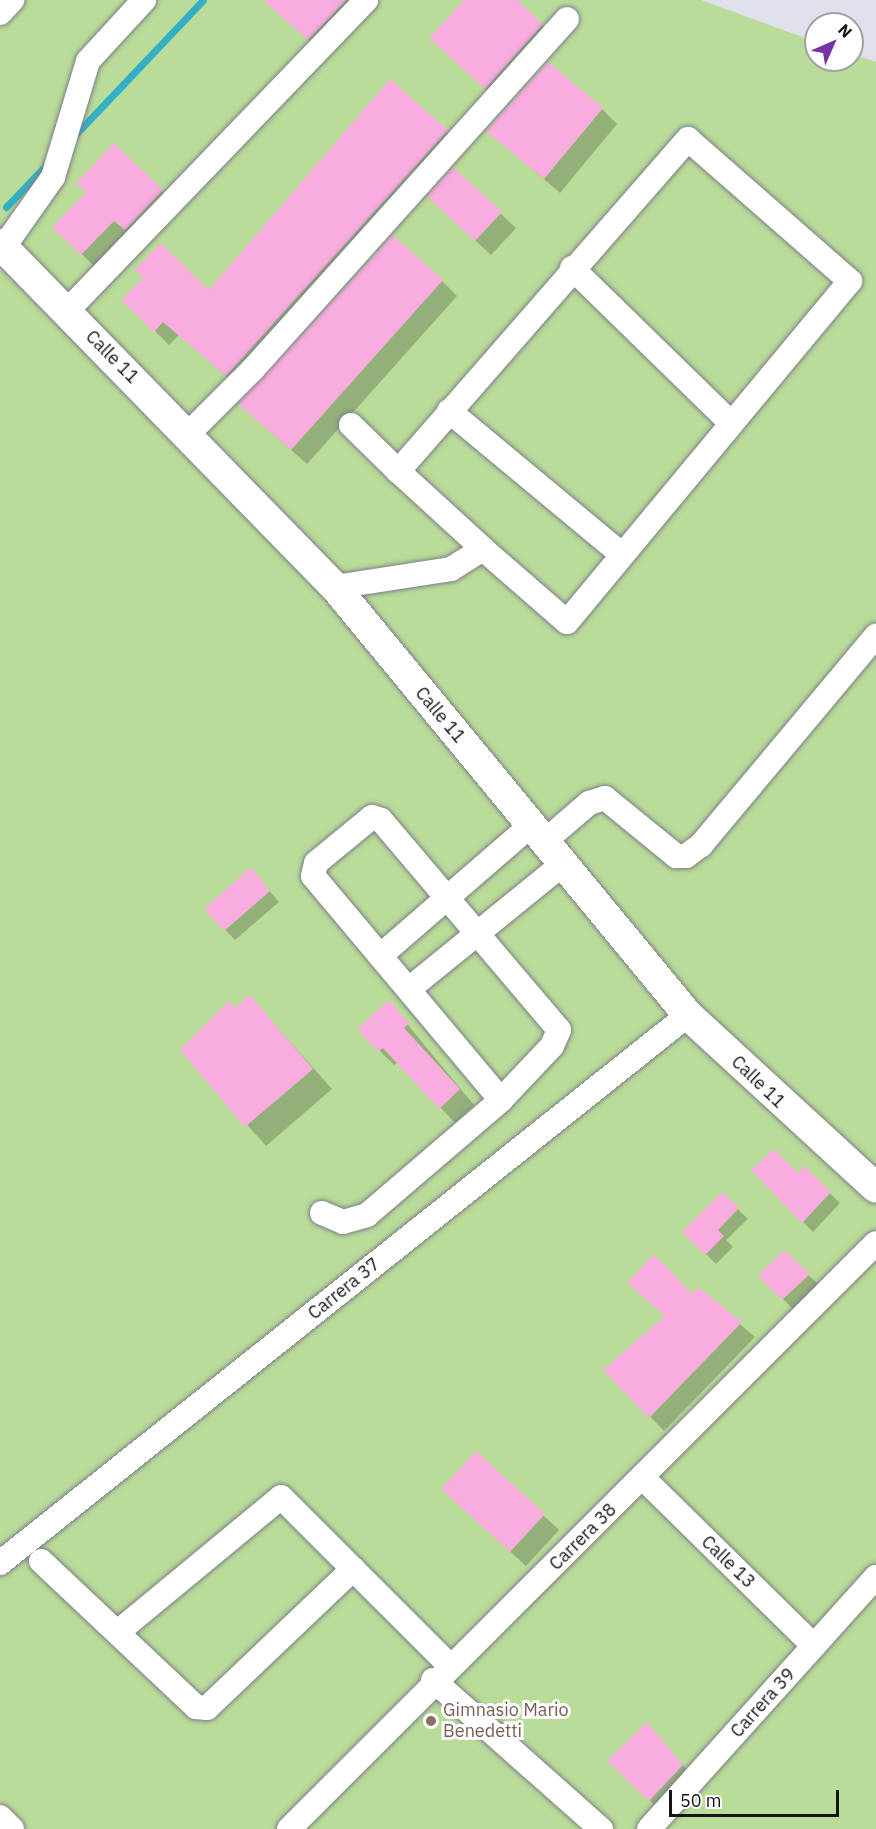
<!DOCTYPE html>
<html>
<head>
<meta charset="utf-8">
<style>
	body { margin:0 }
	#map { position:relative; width:876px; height:1829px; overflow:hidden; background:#dfe0eb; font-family:"IBM Plex Sans",sans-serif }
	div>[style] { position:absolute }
	.green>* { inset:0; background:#b9dc98 }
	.shadow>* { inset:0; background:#0003 }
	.stream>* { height:7px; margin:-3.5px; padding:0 3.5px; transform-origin:3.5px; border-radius:3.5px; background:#33afc6 }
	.building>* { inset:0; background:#f9adde }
	.roads { filter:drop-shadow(0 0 2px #7d7f89) drop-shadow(0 0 2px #7d7f89) }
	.minor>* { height:24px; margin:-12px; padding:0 12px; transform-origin:12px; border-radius:12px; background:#fff }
	.major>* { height:30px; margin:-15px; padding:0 15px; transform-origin:15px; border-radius:15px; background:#fff }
	.dots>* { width:16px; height:16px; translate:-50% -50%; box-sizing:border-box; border:3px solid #fff; border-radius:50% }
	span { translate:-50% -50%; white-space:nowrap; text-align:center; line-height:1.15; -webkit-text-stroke:6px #fff; paint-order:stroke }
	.street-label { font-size:18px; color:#141418 }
	.education-label { font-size:18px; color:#785e54 }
	.left { translate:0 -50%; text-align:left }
	.north { position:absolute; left:804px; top:12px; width:60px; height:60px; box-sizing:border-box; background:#fff; border:2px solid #a1a1a3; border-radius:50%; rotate:45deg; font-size:16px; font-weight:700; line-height:24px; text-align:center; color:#141418 }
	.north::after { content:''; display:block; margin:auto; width:21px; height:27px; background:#7433a8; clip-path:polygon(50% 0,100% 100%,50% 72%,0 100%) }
	.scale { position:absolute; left:669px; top:1790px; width:170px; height:27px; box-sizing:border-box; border:3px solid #141418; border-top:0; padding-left:8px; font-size:18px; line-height:21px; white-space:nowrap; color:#141418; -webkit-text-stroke:4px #fff; paint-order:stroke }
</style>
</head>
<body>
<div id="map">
	<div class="green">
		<div style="clip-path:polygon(0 0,701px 0,816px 42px,816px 60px,852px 60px,852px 54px,876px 62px,876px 1829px,0 1829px)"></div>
	</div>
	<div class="shadow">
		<div style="clip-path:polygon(264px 0,377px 0,326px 56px)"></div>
		<div style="clip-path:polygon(466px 0,515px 0,557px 40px,501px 103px,446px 52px)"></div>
		<div style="clip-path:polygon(390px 81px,462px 145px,241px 389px,179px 335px,169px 345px,124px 300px,146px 278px,209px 292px)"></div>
		<div style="clip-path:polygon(602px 109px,617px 124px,560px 193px,488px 131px)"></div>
		<div style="clip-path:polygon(114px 145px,177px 206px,97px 269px,54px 227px,87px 192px)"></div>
		<div style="clip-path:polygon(453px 169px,516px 228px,491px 255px,444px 211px)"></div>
		<div style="clip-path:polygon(442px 281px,457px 296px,307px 464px,256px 419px)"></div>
		<div style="clip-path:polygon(251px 869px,279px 902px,235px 940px,206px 909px)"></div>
		<div style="clip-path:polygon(250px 997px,332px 1089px,266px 1146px,182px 1051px)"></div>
		<div style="clip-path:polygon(389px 1002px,474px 1105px,455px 1123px,398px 1062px,394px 1065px,379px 1050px)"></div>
		<div style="clip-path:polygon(804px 1168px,840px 1203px,813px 1232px,753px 1171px,798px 1175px)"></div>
		<div style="clip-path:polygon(722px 1194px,748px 1219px,726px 1240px,733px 1247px,716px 1264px,684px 1232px)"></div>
		<div style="clip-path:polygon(784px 1252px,819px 1285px,793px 1309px,760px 1276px)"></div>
		<div style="clip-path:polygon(699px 1289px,755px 1337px,664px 1431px,605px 1370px)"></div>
		<div style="clip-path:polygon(476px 1453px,559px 1530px,526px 1566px,458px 1504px)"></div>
		<div style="clip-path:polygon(647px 1724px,697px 1781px,665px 1815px,624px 1776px)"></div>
	</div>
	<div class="stream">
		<div style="left:74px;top:136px;width:187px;rotate:-46.5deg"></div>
		<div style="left:6px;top:207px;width:64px;rotate:-46.3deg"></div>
	</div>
	<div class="building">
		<div style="clip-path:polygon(263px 0,346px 0,308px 40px)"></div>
		<div style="clip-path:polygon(464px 0,517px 0,543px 24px,485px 89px,429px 38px)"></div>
		<div style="clip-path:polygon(548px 62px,603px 108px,544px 179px,486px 131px)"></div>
		<div style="clip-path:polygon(390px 79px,448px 130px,226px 376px,163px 322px,154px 332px,121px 300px,143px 278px,135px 269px,161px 243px,209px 290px)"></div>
		<div style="clip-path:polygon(114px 143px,163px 190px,125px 230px,114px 221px,81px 255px,52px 227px,86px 192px,76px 183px)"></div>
		<div style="clip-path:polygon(453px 167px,502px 212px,475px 241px,427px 196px)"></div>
		<div style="clip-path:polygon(393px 235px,443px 280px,291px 450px,238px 404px)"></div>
		<div style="clip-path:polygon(251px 867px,270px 891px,224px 931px,204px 909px)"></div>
		<div style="clip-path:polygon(250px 995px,313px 1069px,245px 1127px,180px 1050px,229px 1001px,235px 1008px)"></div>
		<div style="clip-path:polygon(389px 1000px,409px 1023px,404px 1028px,460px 1089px,439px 1109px,383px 1048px,378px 1052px,357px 1029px)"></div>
		<div style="clip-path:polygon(774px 1149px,798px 1173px,804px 1166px,831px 1192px,802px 1223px,751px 1170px)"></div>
		<div style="clip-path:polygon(722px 1192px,739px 1208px,718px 1230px,724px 1236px,705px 1255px,682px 1232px)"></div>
		<div style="clip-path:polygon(784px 1250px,810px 1274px,782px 1300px,758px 1276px)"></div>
		<div style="clip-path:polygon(654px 1254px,692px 1294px,698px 1287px,742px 1322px,649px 1418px,603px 1370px,665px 1316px,627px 1283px)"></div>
		<div style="clip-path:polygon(476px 1451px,545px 1514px,510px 1552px,441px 1489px)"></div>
		<div style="clip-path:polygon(647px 1722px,683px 1765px,649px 1801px,607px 1761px)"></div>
	</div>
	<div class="roads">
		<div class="minor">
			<div style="left:0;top:13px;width:18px;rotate:-47deg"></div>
			<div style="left:3px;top:248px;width:87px;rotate:-54.8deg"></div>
			<div style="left:53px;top:177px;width:121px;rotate:-73.2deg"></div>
			<div style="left:88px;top:61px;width:83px;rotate:-47.4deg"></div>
			<div style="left:572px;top:268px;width:222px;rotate:44.3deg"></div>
			<div style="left:66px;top:312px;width:433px;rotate:-46.1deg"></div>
			<div style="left:449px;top:411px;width:224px;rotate:39.7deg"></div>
			<div style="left:351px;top:425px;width:66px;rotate:44.4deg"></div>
			<div style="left:398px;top:471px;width:115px;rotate:42.5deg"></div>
			<div style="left:483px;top:549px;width:111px;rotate:41deg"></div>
			<div style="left:567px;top:622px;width:443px;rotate:-50.3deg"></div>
			<div style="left:850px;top:281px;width:215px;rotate:-138.8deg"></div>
			<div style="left:688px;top:139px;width:441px;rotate:131.1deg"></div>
			<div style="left:188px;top:434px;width:92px;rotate:-45deg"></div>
			<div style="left:253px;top:369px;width:470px;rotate:-48.1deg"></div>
			<div style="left:335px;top:587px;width:117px;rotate:-8.8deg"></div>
			<div style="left:451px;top:569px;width:38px;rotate:-32deg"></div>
			<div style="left:372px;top:817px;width:9px;rotate:18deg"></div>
			<div style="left:381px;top:820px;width:275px;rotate:49.7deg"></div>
			<div style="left:559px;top:1030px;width:17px;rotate:114deg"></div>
			<div style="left:552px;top:1046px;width:74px;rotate:133.4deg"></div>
			<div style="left:501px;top:1100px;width:292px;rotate:-130deg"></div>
			<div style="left:313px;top:876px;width:13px;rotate:-77deg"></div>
			<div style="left:316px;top:863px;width:72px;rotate:-39.4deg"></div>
			<div style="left:545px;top:841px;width:58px;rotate:-40.8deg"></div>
			<div style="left:589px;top:803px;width:17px;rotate:-17deg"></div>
			<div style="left:605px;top:798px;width:92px;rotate:39.2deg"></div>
			<div style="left:676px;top:856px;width:10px"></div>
			<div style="left:686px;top:856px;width:19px;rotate:-36deg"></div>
			<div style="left:701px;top:845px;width:273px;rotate:-50.1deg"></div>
			<div style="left:380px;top:956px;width:200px;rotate:-40.9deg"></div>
			<div style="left:409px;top:989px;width:198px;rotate:-39.1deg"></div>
			<div style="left:322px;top:1213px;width:23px;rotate:23deg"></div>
			<div style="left:343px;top:1222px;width:25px;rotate:-16deg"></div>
			<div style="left:367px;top:1215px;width:177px;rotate:-40.6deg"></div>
			<div style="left:642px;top:1477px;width:241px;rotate:44.5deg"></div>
			<div style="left:41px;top:1561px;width:213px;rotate:43.3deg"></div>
			<div style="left:196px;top:1707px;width:11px;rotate:5deg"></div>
			<div style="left:207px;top:1708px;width:202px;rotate:-43.6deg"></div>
			<div style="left:0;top:1563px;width:880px;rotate:-38.54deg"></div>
			<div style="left:119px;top:1631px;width:210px;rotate:-39.6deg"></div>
			<div style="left:281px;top:1497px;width:238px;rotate:45deg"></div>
			<div style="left:433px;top:1680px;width:225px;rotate:41.6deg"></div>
			<div style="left:0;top:1817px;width:17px;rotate:45deg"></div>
			<div style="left:289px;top:1829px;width:829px;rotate:-44.95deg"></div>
			<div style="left:649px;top:1829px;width:339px;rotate:-48deg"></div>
		</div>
		<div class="major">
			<div style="left:0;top:244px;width:479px;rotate:45.7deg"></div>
			<div style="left:335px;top:587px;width:555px;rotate:50.49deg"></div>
			<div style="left:688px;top:1015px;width:255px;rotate:42.6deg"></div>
		</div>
	</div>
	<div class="dots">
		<div style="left:431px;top:1721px;background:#8d6e63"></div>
	</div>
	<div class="street-label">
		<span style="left:112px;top:357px;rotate:45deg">Calle 11</span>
		<span style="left:440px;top:715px;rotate:50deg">Calle 11</span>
		<span style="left:758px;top:1082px;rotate:44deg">Calle 11</span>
		<span style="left:344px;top:1289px;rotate:-39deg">Carrera 37</span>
		<span style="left:583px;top:1537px;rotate:-45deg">Carrera 38</span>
		<span style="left:728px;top:1562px;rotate:44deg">Calle 13</span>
		<span style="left:763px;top:1703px;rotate:-48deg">Carrera 39</span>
	</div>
	<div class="education-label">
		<span class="left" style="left:443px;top:1721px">Gimnasio Mario<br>Benedetti</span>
	</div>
	<div class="north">N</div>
	<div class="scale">50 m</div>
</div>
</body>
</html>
